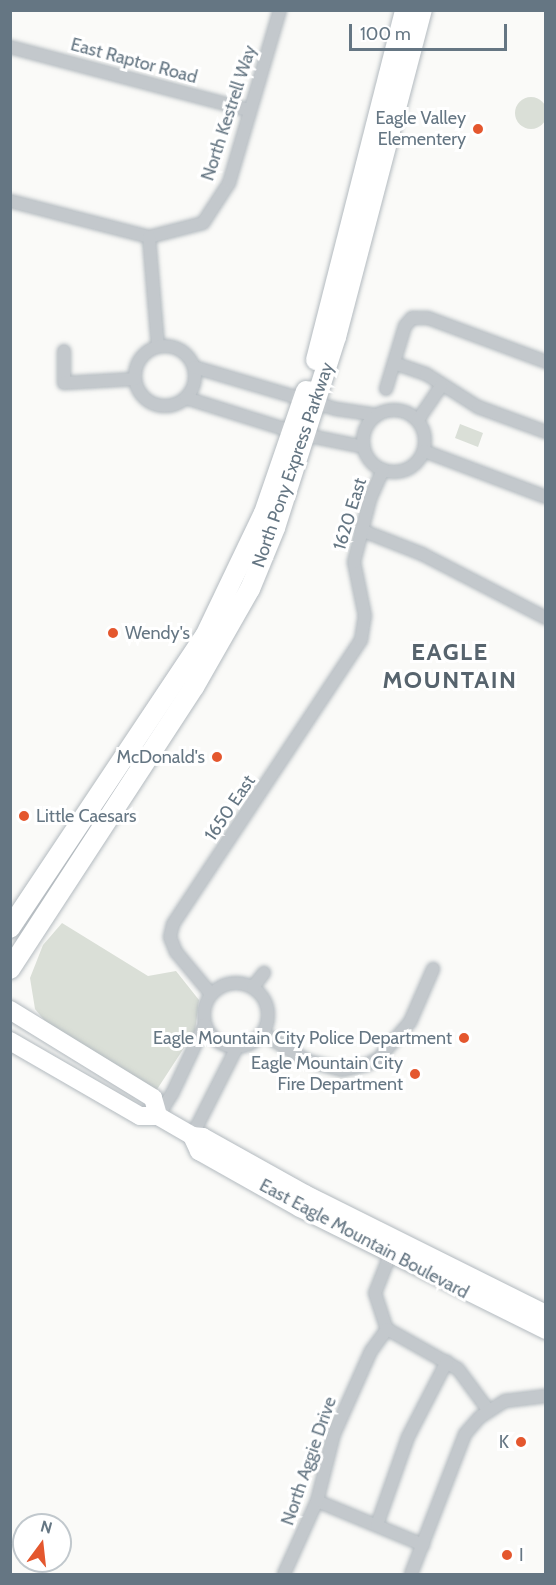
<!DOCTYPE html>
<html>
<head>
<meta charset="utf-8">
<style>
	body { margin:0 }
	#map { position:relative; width:556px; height:1585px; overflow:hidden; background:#fafaf8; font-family:Cabin,sans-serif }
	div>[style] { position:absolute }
	.green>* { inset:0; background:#dadfd7 }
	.round { border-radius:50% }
	.roads { filter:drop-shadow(0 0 2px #b3babf) drop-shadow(0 0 2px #b3babf) }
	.street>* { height:12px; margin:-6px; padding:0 6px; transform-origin:6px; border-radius:6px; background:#c3c8cc }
	.street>.ring { margin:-6px; padding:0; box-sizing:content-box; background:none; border:12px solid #c3c8cc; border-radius:50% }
	.secondary>* { height:18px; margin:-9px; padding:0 9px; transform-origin:9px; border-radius:9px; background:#fff }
	.primary>* { height:20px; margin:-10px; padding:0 10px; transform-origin:10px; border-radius:10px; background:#fff }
	.dots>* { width:16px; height:16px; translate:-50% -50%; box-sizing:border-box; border:3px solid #fff; border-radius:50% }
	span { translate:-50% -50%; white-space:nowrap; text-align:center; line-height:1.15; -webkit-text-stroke:6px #fff; paint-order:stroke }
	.street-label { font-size:18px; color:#657683 }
	.poi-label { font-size:18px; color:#657683 }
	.right { translate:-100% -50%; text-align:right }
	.left { translate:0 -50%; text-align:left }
	.district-label { font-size:24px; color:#57646e; font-weight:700; letter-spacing:1.5px }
	.frame { position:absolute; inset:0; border:12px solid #657683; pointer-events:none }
	.north { position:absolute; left:12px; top:1513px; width:60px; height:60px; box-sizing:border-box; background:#fff; border:2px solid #c1c8cd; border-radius:50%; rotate:15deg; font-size:16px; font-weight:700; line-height:24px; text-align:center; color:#657683 }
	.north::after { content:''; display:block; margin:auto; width:21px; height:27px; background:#e4572e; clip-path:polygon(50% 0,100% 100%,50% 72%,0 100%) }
	.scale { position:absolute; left:349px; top:24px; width:158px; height:27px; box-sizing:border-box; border:3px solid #657683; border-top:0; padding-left:8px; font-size:18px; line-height:21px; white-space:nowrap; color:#657683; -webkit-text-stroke:4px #fff; paint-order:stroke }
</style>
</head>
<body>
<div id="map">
	<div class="green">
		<div class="round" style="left:515px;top:97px;width:32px;height:32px"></div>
		<div style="clip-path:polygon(460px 424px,483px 433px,478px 447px,455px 438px)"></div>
		<div style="clip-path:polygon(62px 923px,148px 976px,176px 971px,199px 1000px,195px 1031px,154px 1094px,49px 1026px,35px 1009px,30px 978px,43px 945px)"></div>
	</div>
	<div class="roads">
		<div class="street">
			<div style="left:10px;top:47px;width:247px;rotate:14.8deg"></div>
			<div style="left:10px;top:201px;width:144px;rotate:14.5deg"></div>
			<div style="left:149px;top:237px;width:56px;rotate:-14.5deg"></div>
			<div style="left:203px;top:223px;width:48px;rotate:-57deg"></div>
			<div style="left:229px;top:183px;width:180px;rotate:-73.6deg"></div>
			<div style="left:149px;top:237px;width:109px;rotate:85.3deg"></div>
			<div class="ring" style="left:135px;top:346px;width:48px;height:48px"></div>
			<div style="left:64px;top:351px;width:32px;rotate:90deg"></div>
			<div style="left:64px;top:383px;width:71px;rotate:-3.2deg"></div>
			<div style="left:394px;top:363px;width:34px;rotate:19deg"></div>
			<div style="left:426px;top:374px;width:62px;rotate:32.4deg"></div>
			<div style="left:478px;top:407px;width:72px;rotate:20.2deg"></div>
			<div style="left:194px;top:367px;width:148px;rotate:16.5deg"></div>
			<div style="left:336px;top:409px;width:41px;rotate:8.3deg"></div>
			<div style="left:386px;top:389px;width:66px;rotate:-73.2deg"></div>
			<div style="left:405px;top:326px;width:11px;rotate:-49deg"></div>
			<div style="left:412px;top:318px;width:16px"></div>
			<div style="left:428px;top:318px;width:126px;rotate:20.4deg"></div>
			<div style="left:186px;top:398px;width:120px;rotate:17.5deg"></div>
			<div style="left:300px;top:434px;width:65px;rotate:11.5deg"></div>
			<div class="ring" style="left:363px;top:410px;width:50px;height:50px"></div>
			<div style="left:418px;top:420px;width:41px;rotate:-55.9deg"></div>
			<div style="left:424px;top:451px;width:130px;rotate:20.7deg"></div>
			<div style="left:361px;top:530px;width:66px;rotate:21.5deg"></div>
			<div style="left:422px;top:554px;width:140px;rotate:27.3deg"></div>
			<div class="ring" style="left:204px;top:983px;width:52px;height:52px"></div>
			<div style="left:253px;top:987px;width:18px;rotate:-52deg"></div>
			<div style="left:211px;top:994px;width:55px;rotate:-129.8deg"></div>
			<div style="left:176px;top:952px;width:16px;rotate:-112deg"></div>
			<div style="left:170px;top:937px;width:13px;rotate:-77deg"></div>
			<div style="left:173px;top:924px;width:341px;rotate:-56.5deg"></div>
			<div style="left:361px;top:640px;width:24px;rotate:-81deg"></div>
			<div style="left:365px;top:616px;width:55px;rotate:-101.5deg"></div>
			<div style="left:354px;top:562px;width:65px;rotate:-75.7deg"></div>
			<div style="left:370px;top:499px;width:32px;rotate:-66deg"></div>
			<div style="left:262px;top:1033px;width:54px;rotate:31.3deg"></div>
			<div style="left:308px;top:1061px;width:35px;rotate:15deg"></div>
			<div style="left:342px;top:1070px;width:25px;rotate:-12deg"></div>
			<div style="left:366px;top:1065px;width:15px;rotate:-28deg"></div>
			<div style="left:379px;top:1058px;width:48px;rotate:-49.3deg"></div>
			<div style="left:410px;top:1022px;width:58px;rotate:-66.5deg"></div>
			<div style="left:158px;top:1116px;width:26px;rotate:-58deg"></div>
			<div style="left:172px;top:1094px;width:77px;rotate:-64.8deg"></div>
			<div style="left:192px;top:1136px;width:100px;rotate:-63.2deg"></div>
			<div style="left:390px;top:1255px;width:41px;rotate:111.5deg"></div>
			<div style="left:375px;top:1293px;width:38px;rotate:72deg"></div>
			<div style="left:387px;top:1329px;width:81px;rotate:29.4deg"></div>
			<div style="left:458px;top:1369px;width:52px;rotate:53.6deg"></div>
			<div style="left:317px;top:1501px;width:115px;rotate:22.5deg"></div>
			<div style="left:377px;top:1525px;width:93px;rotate:-70.6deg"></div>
			<div style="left:408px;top:1437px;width:85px;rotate:-62.8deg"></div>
			<div style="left:284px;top:1574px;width:80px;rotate:-65.7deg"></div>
			<div style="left:317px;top:1501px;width:69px;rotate:-75.8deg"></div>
			<div style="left:334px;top:1434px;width:91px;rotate:-66deg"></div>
			<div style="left:371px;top:1351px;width:27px;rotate:-54deg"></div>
			<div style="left:411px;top:1574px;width:150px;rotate:-68.9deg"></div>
			<div style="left:465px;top:1434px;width:23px;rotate:-49deg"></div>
			<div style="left:480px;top:1417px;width:30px;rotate:-33deg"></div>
			<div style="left:505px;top:1401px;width:41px;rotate:-7deg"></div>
		</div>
		<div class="secondary">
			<div style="left:10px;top:1010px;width:168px;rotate:31.6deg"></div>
			<div style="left:153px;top:1098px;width:19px;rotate:74deg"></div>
			<div style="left:10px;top:1041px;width:150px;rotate:30deg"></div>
			<div style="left:140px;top:1116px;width:18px"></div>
			<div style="left:158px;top:1116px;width:39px;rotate:30deg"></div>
			<div style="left:192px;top:1136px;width:11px;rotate:5deg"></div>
			<div style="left:203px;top:1137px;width:117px;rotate:29.2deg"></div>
			<div style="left:305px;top:1194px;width:269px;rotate:26.5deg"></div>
			<div style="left:192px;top:1136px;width:17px;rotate:65deg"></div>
			<div style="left:199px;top:1151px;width:116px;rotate:29.4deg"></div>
			<div style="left:300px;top:1208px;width:275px;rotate:26.4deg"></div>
		</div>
		<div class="primary">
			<div style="left:316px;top:360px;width:361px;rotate:-75.7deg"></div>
			<div style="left:10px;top:928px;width:351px;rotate:-56.3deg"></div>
			<div style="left:205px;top:636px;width:136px;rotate:-64.4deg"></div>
			<div style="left:264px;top:513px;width:129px;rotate:-71deg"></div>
			<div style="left:10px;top:969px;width:337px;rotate:-56.9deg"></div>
			<div style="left:194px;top:687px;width:113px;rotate:-60.3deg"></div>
			<div style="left:250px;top:589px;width:66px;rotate:-67.7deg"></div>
			<div style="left:275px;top:528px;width:201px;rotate:-72.3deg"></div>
			<div style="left:336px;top:337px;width:338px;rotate:-75.3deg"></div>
		</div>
	</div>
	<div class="dots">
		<div style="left:478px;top:129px;background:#e4572e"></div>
		<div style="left:113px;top:633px;background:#e4572e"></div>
		<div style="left:217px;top:757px;background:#e4572e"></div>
		<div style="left:24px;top:816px;background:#e4572e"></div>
		<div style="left:464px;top:1038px;background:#e4572e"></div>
		<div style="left:415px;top:1074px;background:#e4572e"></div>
		<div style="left:521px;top:1442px;background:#e4572e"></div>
		<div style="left:507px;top:1555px;background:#e4572e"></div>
	</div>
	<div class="street-label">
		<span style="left:134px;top:61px;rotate:15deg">East Raptor Road</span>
		<span style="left:229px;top:113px;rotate:-72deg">North Kestrell Way</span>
		<span style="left:293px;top:465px;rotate:-71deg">North Pony Express Parkway</span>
		<span style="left:350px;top:514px;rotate:-73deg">1620 East</span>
		<span style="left:230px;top:808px;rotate:-56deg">1650 East</span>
		<span style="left:364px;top:1239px;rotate:28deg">East Eagle Mountain Boulevard</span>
		<span style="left:309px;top:1461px;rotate:-71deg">North Aggie Drive</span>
	</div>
	<div class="poi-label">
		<span class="right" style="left:466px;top:129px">Eagle Valley<br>Elementery</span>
		<span class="left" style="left:125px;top:633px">Wendy's</span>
		<span class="right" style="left:205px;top:757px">McDonald's</span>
		<span class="left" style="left:36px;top:816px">Little Caesars</span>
		<span class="right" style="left:452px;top:1038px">Eagle Mountain City Police Department</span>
		<span class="right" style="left:403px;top:1074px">Eagle Mountain City<br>Fire Department</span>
		<span class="right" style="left:509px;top:1442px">K</span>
		<span class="left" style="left:519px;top:1555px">I</span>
	</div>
	<div class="district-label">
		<span style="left:450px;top:666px">EAGLE<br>MOUNTAIN</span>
	</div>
	<div class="frame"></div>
	<div class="north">N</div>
	<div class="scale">100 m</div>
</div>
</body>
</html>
